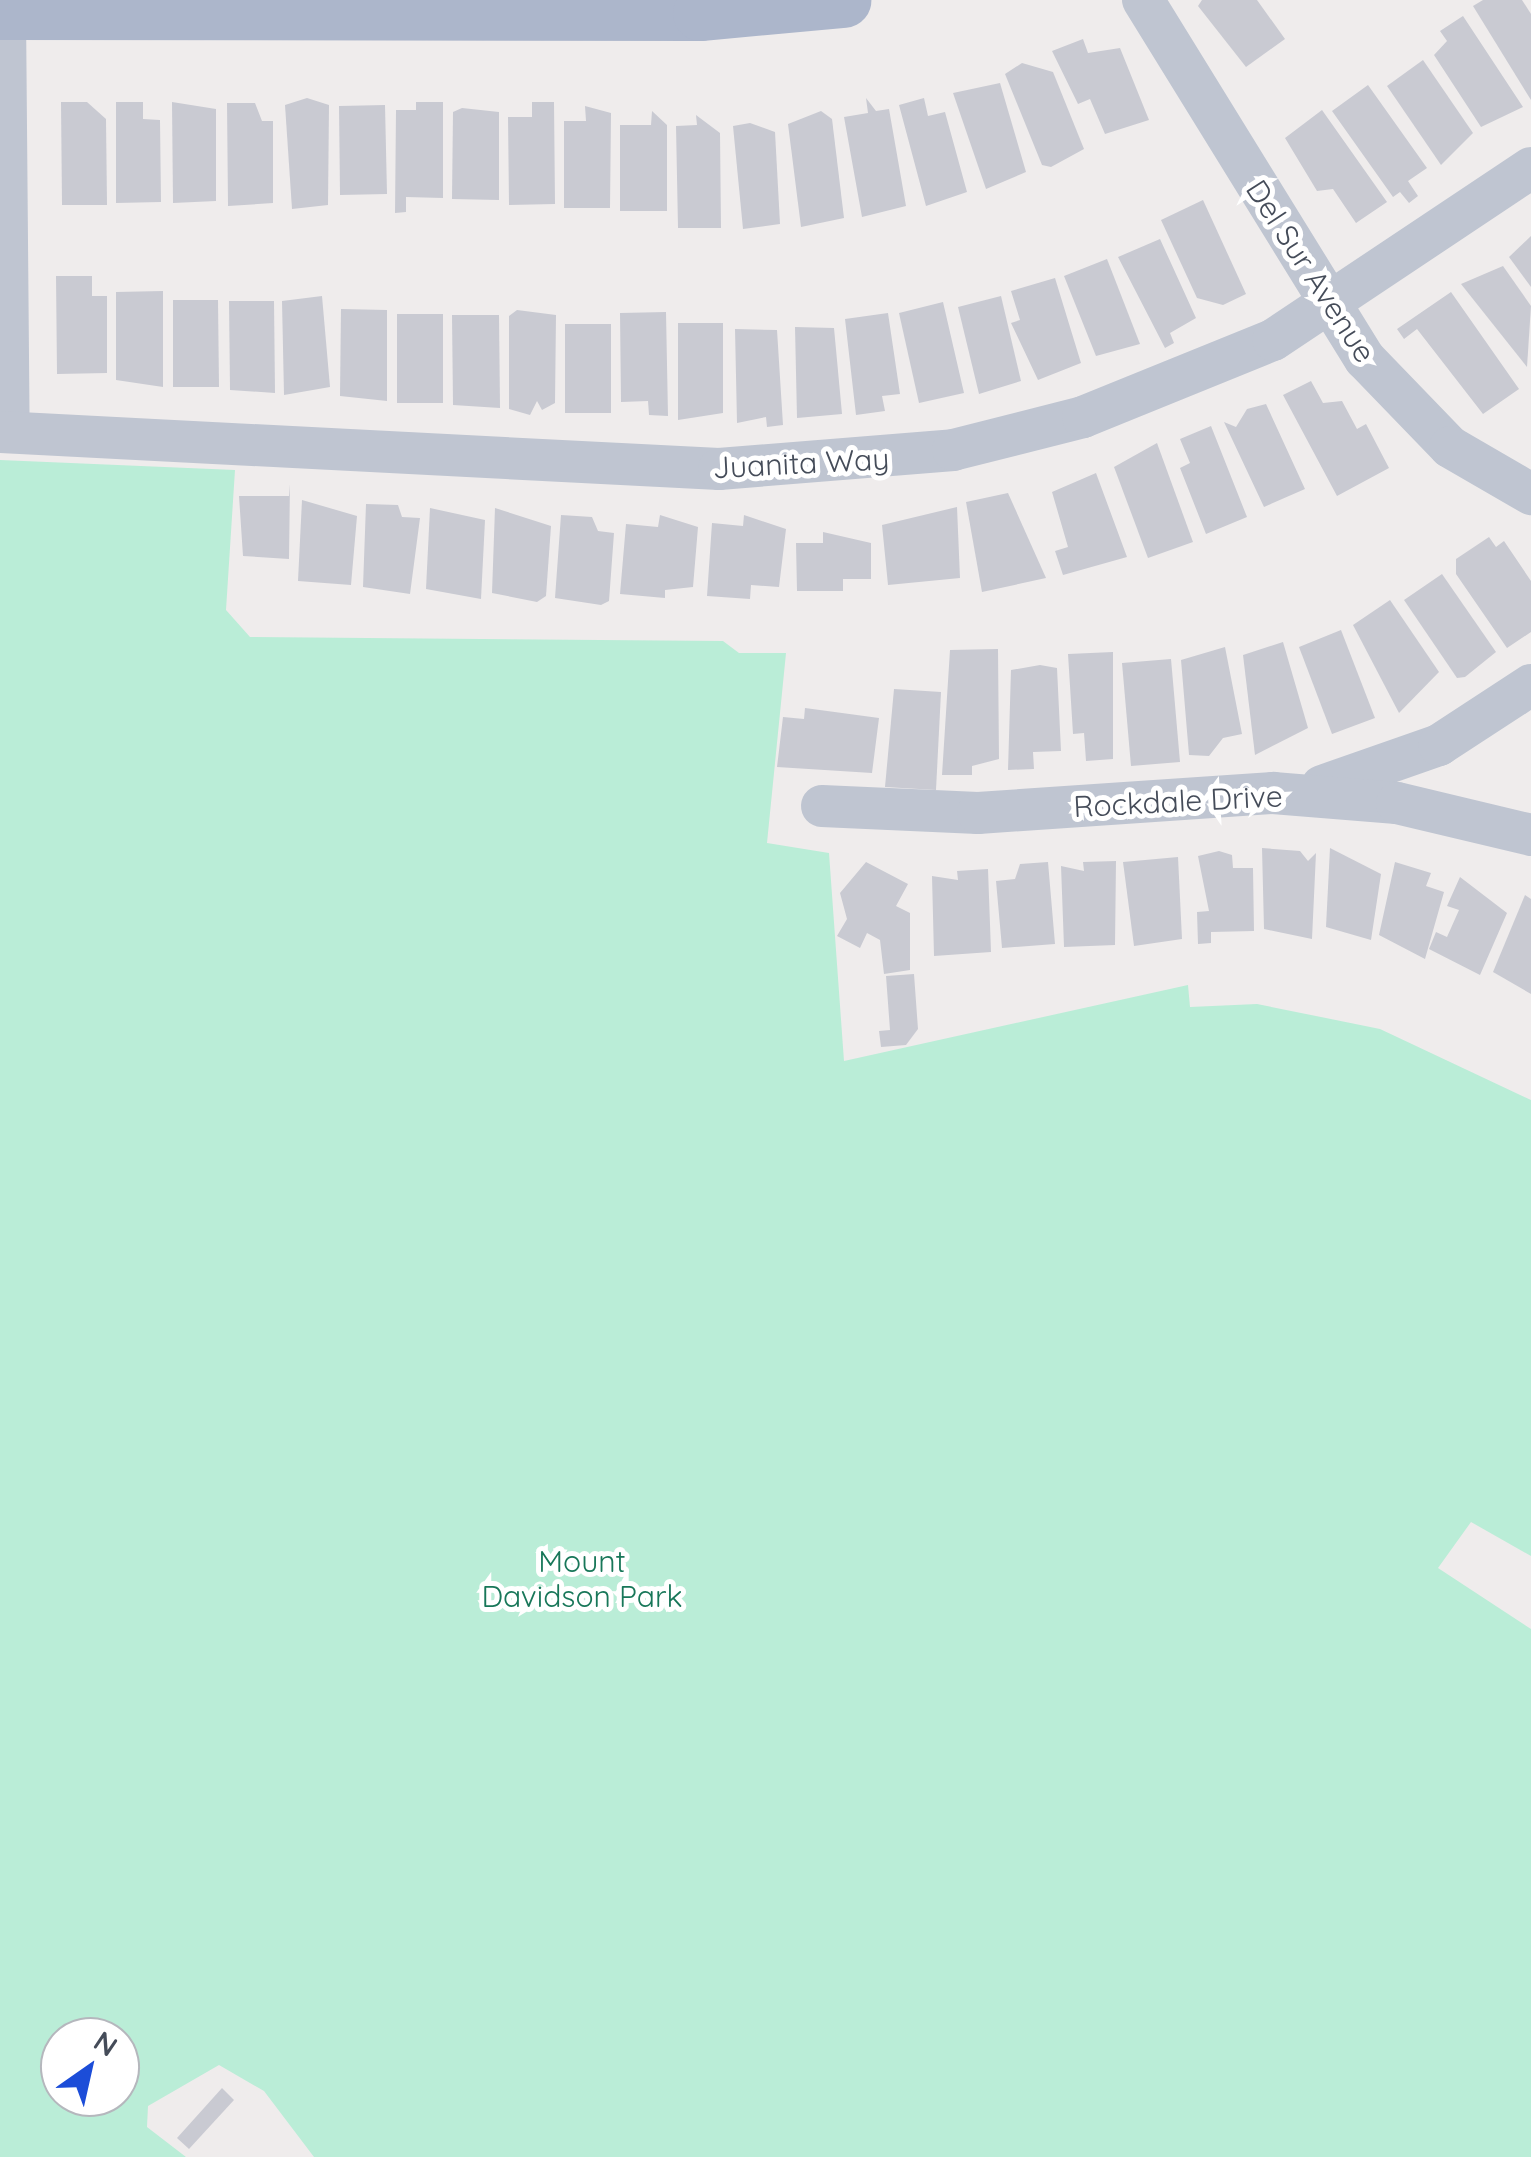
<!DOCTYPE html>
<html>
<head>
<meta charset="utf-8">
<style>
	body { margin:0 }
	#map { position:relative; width:1531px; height:2157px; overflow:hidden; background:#efecec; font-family:Quicksand,sans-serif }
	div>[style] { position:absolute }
	.green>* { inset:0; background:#baedd7 }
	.building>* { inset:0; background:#c9cad2 }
	.minor>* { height:42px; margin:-21px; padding:0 21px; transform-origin:21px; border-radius:21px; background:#bfc5d1 }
	.primary>* { height:55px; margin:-27.5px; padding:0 27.5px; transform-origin:27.5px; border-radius:27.5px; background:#acb6cb }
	span { translate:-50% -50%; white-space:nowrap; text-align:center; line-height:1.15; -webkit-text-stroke:10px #fff; paint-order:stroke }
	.street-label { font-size:30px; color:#454c59 }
	.park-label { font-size:30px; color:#187759 }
	.north { position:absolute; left:40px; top:2017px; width:100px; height:100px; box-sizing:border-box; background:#fff; border:2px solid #b5b7bd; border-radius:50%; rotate:34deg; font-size:28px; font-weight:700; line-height:40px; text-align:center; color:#454c59 }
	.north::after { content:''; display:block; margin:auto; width:35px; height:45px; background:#1c4dd8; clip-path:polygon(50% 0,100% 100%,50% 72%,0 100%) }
</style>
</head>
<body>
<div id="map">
	<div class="green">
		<div style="clip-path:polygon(evenodd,0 460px,235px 470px,226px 610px,250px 637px,723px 641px,739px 653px,786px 653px,767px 843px,829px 853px,844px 1061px,1188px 985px,1190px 1007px,1257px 1004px,1380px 1029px,1531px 1100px,1531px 1556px,1471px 1522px,1438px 1568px,1531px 1629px,1531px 2157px,314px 2157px,264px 2091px,219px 2065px,148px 2106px,147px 2127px,186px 2157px,0 2157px,0 460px,120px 2037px,120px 2097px,60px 2097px,60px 2037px,120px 2037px)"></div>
	</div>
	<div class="building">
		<div style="clip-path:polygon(1202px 0,1257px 0,1285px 39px,1246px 67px,1198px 6px)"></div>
		<div style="clip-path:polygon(1483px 0,1522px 0,1531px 14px,1531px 100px,1473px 6px)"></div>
		<div style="clip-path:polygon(1463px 16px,1523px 107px,1481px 127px,1434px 55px,1447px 41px,1440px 31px)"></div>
		<div style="clip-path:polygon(1083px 39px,1088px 53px,1120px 48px,1149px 120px,1105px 134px,1090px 99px,1078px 104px,1052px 51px)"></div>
		<div style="clip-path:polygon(1423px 60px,1473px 133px,1441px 165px,1387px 86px)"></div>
		<div style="clip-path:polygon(1022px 63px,1053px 72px,1084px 149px,1051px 167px,1042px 165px,1005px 74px)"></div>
		<div style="clip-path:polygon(1000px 83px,1026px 172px,986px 189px,953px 93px)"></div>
		<div style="clip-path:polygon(1368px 85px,1427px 168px,1408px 181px,1418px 196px,1409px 203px,1400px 192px,1393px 197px,1332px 111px)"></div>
		<div style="clip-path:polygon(307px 98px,329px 105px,328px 205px,292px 209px,285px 105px)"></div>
		<div style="clip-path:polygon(866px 98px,876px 111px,889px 109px,906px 206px,862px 217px,844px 117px,868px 113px)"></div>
		<div style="clip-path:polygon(924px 98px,928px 116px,945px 112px,967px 192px,926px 206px,899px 105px)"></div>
		<div style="clip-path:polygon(61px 102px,87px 102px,106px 119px,107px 205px,62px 205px)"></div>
		<div style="clip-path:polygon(116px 102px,143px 102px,143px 119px,160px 120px,161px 202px,116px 203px)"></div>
		<div style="clip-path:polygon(172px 102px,216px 109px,216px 201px,173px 203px)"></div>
		<div style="clip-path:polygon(416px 102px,443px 102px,443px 198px,406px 197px,406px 212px,395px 213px,396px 110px,416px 110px)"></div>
		<div style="clip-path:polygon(532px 102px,554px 102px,555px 204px,509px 205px,508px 117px,532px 117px)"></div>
		<div style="clip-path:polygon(227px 103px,255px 103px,262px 121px,273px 121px,273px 203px,228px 206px)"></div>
		<div style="clip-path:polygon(385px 105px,387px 194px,340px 195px,339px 106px)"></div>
		<div style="clip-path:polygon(585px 106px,611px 113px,610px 208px,564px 208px,564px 121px,586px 121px)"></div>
		<div style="clip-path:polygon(462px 108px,499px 112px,499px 200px,452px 199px,453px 112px)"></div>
		<div style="clip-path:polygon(1322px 110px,1387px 202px,1356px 223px,1333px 189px,1317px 191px,1285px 138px)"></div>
		<div style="clip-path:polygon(652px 111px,667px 125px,667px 211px,620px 211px,620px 125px,651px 125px)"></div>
		<div style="clip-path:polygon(821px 111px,832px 119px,844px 218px,801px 227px,788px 124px)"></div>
		<div style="clip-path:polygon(696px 115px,720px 133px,721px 228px,678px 228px,676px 126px,697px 125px)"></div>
		<div style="clip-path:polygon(750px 123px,775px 132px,780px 224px,743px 229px,733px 126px)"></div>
		<div style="clip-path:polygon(1203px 200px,1246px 294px,1223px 305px,1197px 298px,1161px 220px)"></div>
		<div style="clip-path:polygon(1531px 236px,1531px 287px,1509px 257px)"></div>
		<div style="clip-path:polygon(1160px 239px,1196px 318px,1170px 333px,1174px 343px,1165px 348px,1118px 257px)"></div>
		<div style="clip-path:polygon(1107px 259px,1140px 344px,1096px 356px,1064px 276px)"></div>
		<div style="clip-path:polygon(1503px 266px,1531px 306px,1527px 367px,1461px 284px)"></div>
		<div style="clip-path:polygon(56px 276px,92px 276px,92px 296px,107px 296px,107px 373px,57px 374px)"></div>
		<div style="clip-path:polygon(1055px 278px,1081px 363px,1038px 380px,1011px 323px,1020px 320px,1011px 291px)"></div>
		<div style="clip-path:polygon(163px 291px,163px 387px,116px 380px,116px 292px)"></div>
		<div style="clip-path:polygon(1451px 292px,1519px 389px,1483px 414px,1417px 329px,1404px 339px,1397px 329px)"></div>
		<div style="clip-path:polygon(322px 296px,330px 387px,284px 395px,282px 301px)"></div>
		<div style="clip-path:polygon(1001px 296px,1021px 381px,979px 394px,958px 307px)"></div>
		<div style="clip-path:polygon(173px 300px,218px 300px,219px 387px,173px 387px)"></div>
		<div style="clip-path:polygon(229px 301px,274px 301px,275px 393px,230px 390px)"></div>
		<div style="clip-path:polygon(943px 302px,964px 393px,919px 403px,899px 313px)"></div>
		<div style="clip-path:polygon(341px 309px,387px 310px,387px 401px,340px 396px)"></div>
		<div style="clip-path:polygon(517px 310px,556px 315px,555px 403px,542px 410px,537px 401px,530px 415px,509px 409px,509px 316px)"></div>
		<div style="clip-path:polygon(666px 312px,668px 416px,649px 415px,648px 401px,621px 402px,620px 313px)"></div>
		<div style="clip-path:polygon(888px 313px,900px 394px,882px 396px,885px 411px,856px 415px,845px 319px)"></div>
		<div style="clip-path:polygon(397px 314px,443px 314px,443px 403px,397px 403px)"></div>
		<div style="clip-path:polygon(452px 315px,499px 315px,500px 408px,453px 405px)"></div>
		<div style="clip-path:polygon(678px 323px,723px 323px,723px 413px,678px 420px)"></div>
		<div style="clip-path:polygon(565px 324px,611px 324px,611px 413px,565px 413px)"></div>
		<div style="clip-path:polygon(795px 327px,834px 328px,842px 414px,797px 418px)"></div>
		<div style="clip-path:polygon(735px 329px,777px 330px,783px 425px,767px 427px,766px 417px,737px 423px)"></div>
		<div style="clip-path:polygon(1311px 381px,1323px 403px,1342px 401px,1357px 429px,1366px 424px,1389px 468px,1337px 496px,1283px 395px)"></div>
		<div style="clip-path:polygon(1266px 404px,1305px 489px,1264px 507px,1224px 422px,1236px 427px,1247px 409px)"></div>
		<div style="clip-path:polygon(1211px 426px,1247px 517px,1206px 534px,1180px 468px,1190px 463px,1180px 439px)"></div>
		<div style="clip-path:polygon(1157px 443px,1193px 542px,1148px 558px,1114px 467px)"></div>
		<div style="clip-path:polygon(1096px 473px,1127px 557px,1063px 575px,1055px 551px,1068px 547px,1052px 492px)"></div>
		<div style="clip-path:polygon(290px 484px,289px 559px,243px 556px,239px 496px,289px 496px)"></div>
		<div style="clip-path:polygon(1008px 493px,1046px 578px,982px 592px,966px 502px)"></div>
		<div style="clip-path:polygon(302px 500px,357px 516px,351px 585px,298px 581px)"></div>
		<div style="clip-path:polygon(366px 504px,398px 505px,402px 517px,420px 518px,410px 594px,363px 587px)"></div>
		<div style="clip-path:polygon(957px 507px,960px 578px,888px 585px,882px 525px)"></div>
		<div style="clip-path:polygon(430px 508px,485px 520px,481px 599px,426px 589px)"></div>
		<div style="clip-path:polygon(495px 508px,551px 526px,546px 596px,537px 602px,492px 593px)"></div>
		<div style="clip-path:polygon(561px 515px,592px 517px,598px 531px,614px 533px,609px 601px,601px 605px,555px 598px)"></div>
		<div style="clip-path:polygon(660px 515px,698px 527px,693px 587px,665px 590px,665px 598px,620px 594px,626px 524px,658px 527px)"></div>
		<div style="clip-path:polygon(744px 515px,786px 529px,779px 587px,751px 585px,750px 599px,707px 596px,712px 523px,743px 526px)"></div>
		<div style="clip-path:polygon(823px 532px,871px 543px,871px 579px,843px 579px,843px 591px,797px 591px,796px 543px,823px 543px)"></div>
		<div style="clip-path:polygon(1489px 537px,1496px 547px,1504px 541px,1531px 581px,1531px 632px,1507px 648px,1456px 574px,1456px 559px)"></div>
		<div style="clip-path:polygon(1442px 574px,1496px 652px,1465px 677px,1457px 678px,1404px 600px)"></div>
		<div style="clip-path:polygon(1390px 600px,1439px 672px,1399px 713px,1353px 625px)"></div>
		<div style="clip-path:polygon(1341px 630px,1375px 718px,1332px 734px,1299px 647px)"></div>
		<div style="clip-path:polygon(1283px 642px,1308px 728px,1255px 755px,1243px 655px)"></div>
		<div style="clip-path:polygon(1225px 647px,1242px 734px,1223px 738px,1209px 756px,1189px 755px,1181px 660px)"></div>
		<div style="clip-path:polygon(998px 649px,999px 759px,972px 766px,972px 775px,942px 775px,950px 650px)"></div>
		<div style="clip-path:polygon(1113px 652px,1113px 759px,1086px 761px,1084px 733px,1073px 734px,1068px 654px)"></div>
		<div style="clip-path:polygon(1171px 659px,1180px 762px,1131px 766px,1122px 663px)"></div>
		<div style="clip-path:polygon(1040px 665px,1057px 668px,1061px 751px,1033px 752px,1034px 769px,1008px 770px,1011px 670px)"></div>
		<div style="clip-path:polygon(894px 689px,941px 692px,936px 790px,885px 787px)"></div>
		<div style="clip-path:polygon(805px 708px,879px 718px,872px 773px,777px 767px,783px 717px,804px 719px)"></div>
		<div style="clip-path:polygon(1262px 848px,1300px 851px,1308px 861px,1316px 853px,1312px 939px,1264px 929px)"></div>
		<div style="clip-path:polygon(1330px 848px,1381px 874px,1371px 940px,1326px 927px)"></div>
		<div style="clip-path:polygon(1219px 851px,1232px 855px,1233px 868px,1253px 868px,1254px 931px,1211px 932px,1211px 943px,1198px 944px,1197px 912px,1209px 911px,1198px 856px)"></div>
		<div style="clip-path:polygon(1178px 857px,1182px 939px,1134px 946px,1123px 862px)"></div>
		<div style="clip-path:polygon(1116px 861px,1115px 945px,1064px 947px,1061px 866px,1084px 871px,1083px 862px)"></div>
		<div style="clip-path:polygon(866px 862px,908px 884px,896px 906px,910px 913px,910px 970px,884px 974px,880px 940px,867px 933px,860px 948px,837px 936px,847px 919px,840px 893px)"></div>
		<div style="clip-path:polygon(1048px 862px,1055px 944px,1002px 948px,996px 881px,1015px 879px,1020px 864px)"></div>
		<div style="clip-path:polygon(1395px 862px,1431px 873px,1426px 886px,1444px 892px,1425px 959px,1379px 935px)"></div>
		<div style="clip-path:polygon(988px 869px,991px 952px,934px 956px,932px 876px,958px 880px,957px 871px)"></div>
		<div style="clip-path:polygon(1460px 877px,1507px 913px,1480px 975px,1429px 949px,1436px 932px,1447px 937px,1459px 910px,1447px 906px)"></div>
		<div style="clip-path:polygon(1525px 895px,1531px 899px,1531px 994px,1493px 972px)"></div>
		<div style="clip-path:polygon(914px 974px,918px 1029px,906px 1045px,881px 1047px,879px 1031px,890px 1030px,886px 976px)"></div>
		<div style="clip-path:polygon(222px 2088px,234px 2100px,189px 2149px,177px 2138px)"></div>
	</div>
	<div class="minor">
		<div style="left:1143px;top:0;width:422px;rotate:58.3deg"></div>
		<div style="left:1365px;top:359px;width:122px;rotate:46deg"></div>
		<div style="left:1450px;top:447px;width:94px;rotate:30.1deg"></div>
		<div style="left:5px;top:12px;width:420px;rotate:89.5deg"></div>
		<div style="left:0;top:432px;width:720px;rotate:2.95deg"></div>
		<div style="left:719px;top:469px;width:235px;rotate:-4.6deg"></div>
		<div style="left:953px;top:450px;width:134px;rotate:-14.2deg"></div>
		<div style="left:1083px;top:417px;width:205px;rotate:-22.1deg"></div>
		<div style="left:1273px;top:340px;width:310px;rotate:-33.7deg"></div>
		<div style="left:1322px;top:786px;width:124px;rotate:-19.3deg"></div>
		<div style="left:1439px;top:745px;width:110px;rotate:-33.1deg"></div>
		<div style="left:822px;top:806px;width:156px;rotate:2.6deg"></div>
		<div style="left:978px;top:813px;width:296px;rotate:-3.9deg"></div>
		<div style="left:1273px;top:793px;width:124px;rotate:4.6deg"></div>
		<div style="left:1397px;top:803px;width:138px;rotate:13.4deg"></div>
	</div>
	<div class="primary">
		<div style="left:0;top:12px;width:700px;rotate:0.08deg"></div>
		<div style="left:700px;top:13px;width:144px;rotate:-5.2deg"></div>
	</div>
	<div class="street-label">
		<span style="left:1311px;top:271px;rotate:57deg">Del Sur Avenue</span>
		<span style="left:801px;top:463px;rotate:-3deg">Juanita Way</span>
		<span style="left:1178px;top:801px;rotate:-3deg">Rockdale Drive</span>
	</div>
	<div class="park-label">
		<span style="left:582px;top:1578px">Mount<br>Davidson Park</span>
	</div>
	<div class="north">N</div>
</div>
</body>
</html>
